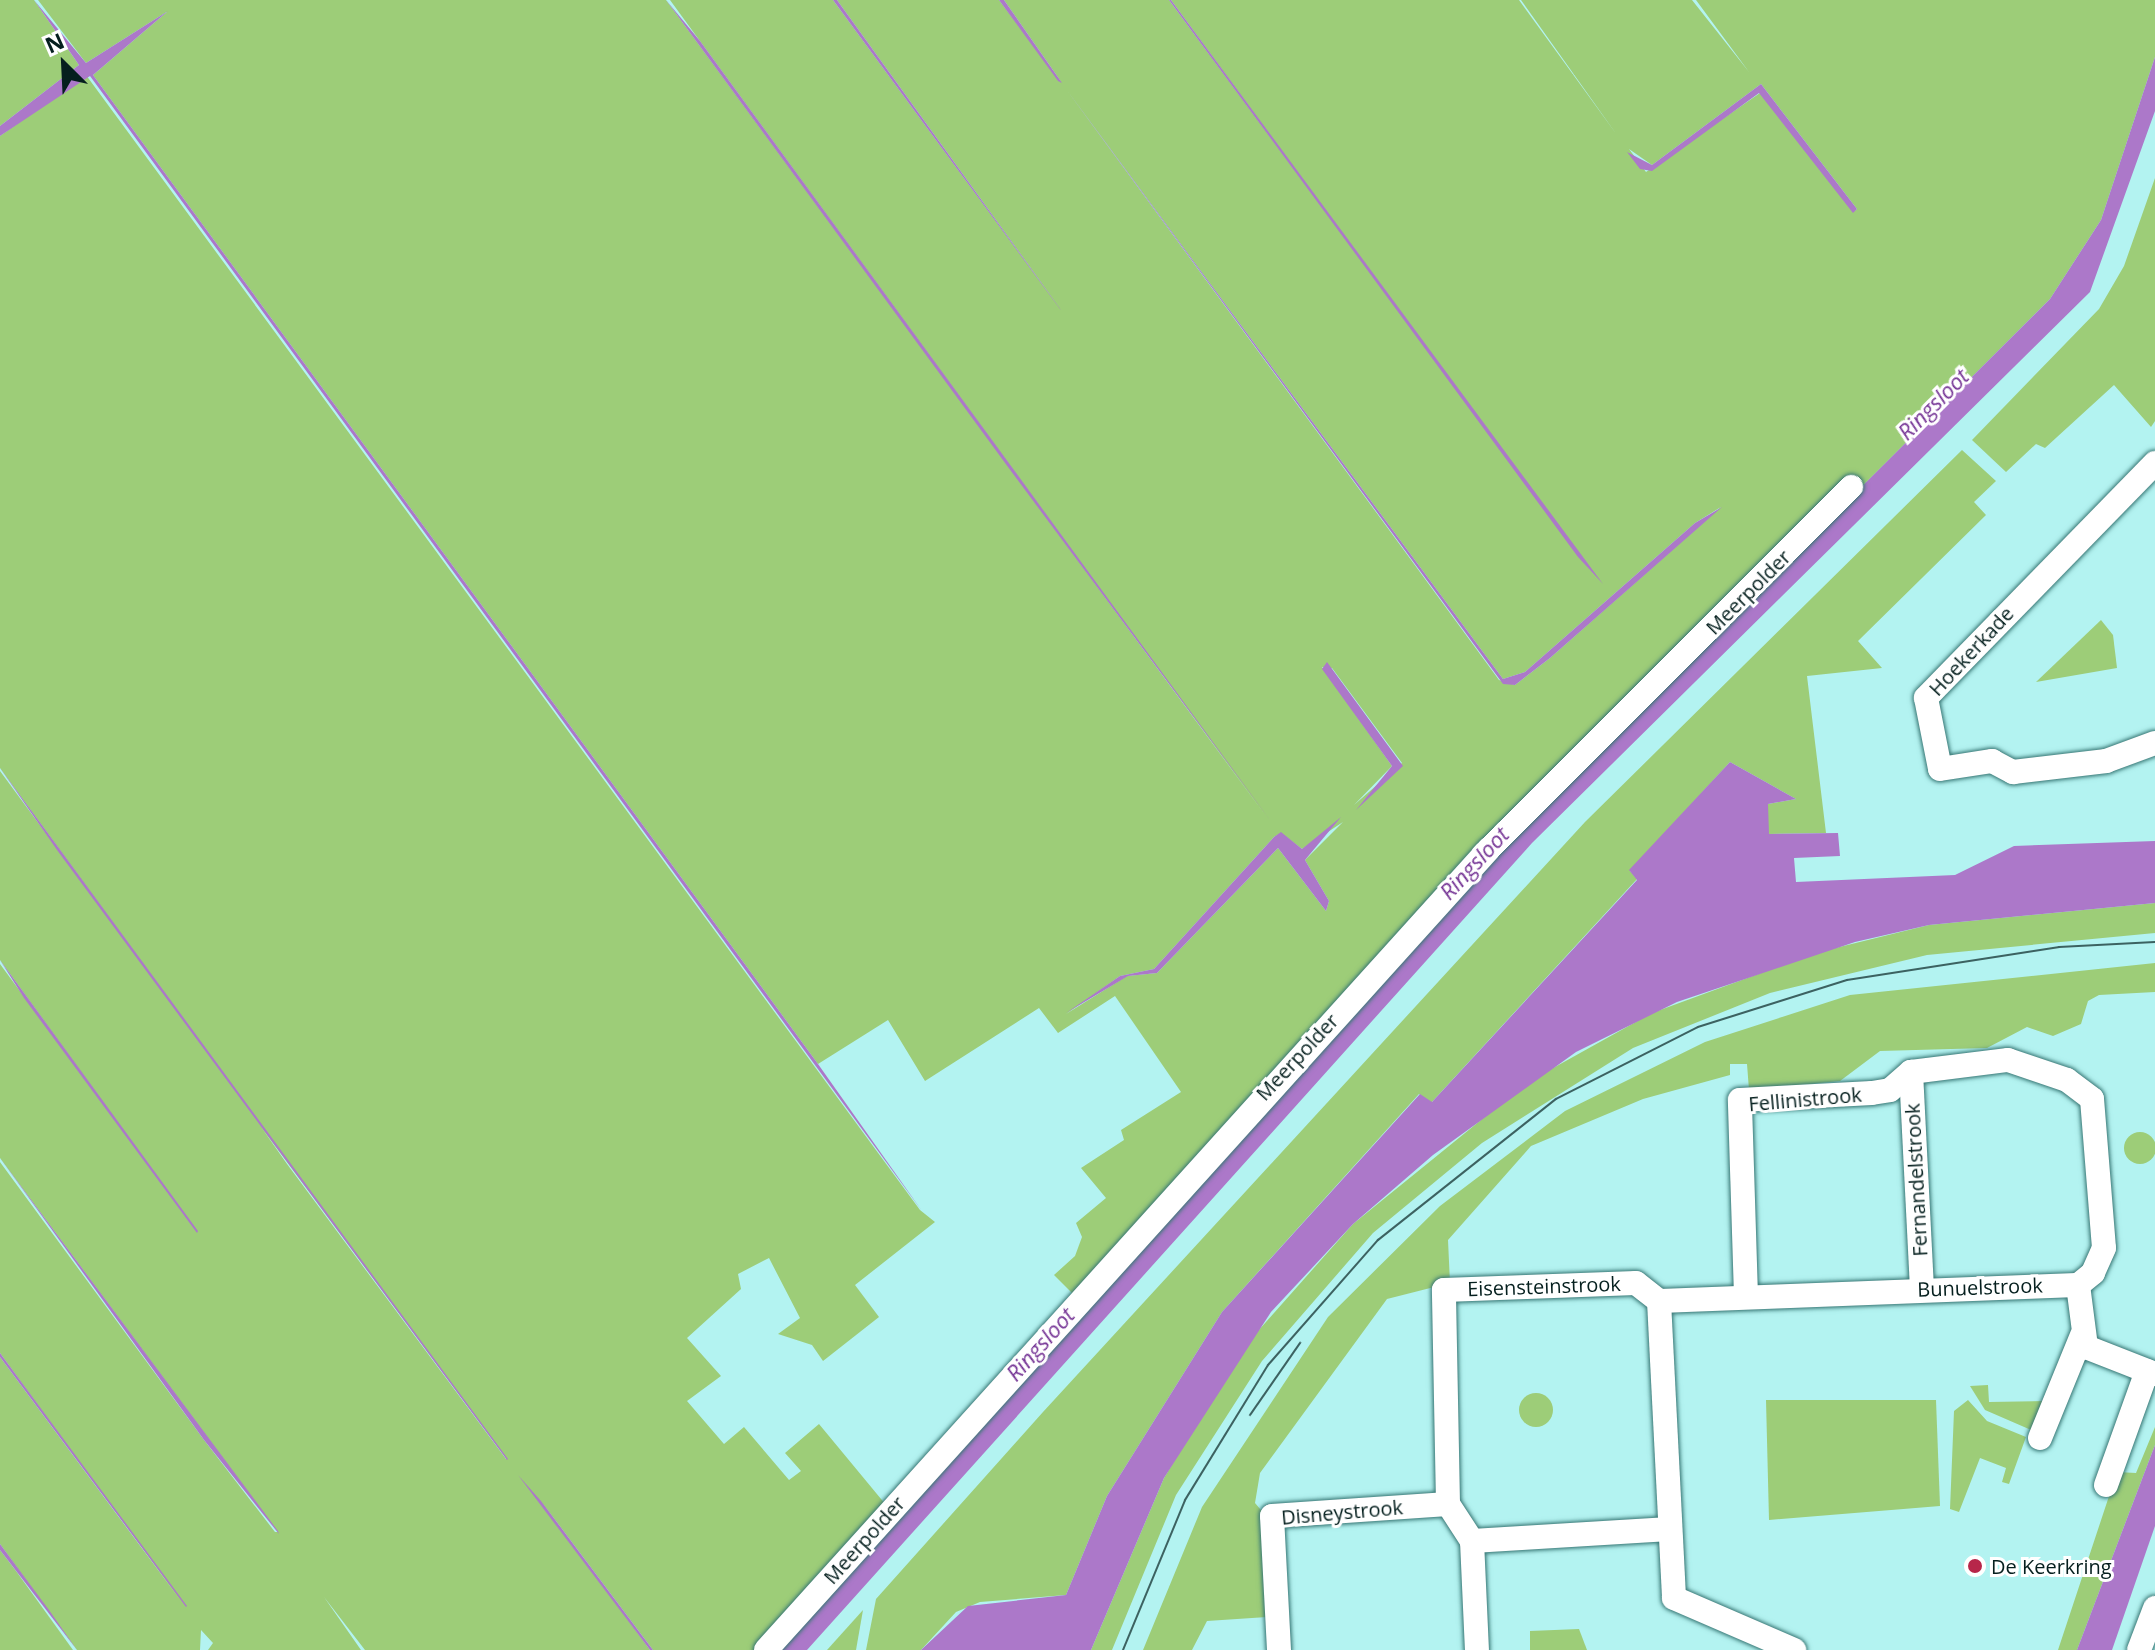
<!DOCTYPE html>
<html>
<head>
<meta charset="utf-8">
<style>
	body { margin:0 }
	#map { position:relative; width:2155px; height:1650px; overflow:hidden; background:#b3f3f1; font-family:"Open Sans",sans-serif }
	div>[style] { position:absolute }
	.green>* { inset:0; background:#9dcd78 }
	.round { border-radius:50% }
	.water>* { inset:0; background:#ac78c9 }
	.roads { filter:drop-shadow(0 0 2px #377674) drop-shadow(0 0 2px #377674) }
	.street>* { height:24px; margin:-12px; padding:0 12px; transform-origin:12px; border-radius:12px; background:#fff }
	.tram>* { height:2px; margin:-1px; padding:0 1px; transform-origin:1px; border-radius:1px; background:#3c6261 }
	.dots>* { width:22px; height:22px; translate:-50% -50%; box-sizing:border-box; border:4px solid #fff; border-radius:50% }
	span { translate:-50% -50%; white-space:nowrap; text-align:center; line-height:1.15; -webkit-text-stroke:6px #fff; paint-order:stroke }
	.street-label { font-size:20px; color:#051f1e }
	.poi-label { font-size:20px; color:#051f1e }
	.left { translate:0 -50%; text-align:left }
	.water-label { font-size:22px; color:#753495; font-style:italic }
	.north { position:absolute; left:24px; top:24px; width:80px; height:80px; -webkit-text-stroke:6px #fff; paint-order:stroke; rotate:336deg; font-size:22px; font-weight:700; line-height:32px; text-align:center; color:#051f1e }
	.north::after { content:''; display:block; margin:auto; width:28px; height:36px; background:#051f1e; clip-path:polygon(50% 0,100% 100%,50% 72%,0 100%) }
</style>
</head>
<body>
<div id="map">
	<div class="green">
		<div style="clip-path:polygon(0 0,34px 0,79px 65px,0 126px)"></div>
		<div style="clip-path:polygon(evenodd,38px 0,666px 0,1268px 819px,670px 0,833px 0,1061px 310px,837px 0,999px 0,1062px 83px,1004px 0,1169px 0,1601px 585px,1171px 0,1519px 0,1617px 135px,1521px 0,1692px 0,1749px 72px,1696px 0,2155px 0,2155px 57px,2101px 220px,2050px 299px,1472px 875px,775px 1650px,653px 1650px,541px 1501px,650px 1650px,365px 1650px,324px 1597px,361px 1650px,208px 1650px,213px 1643px,201px 1630px,200px 1650px,77px 1650px,0 1544px,0 1357px,181px 1601px,0 1353px,0 1162px,204px 1440px,275px 1532px,278px 1532px,0 1158px,0 964px,197px 1232px,0 960px,0 771px,222px 1072px,0 768px,0 136px,86px 75px,920px 1210px,935px 1222px,855px 1285px,879px 1317px,823px 1361px,812px 1345px,778px 1334px,800px 1318px,769px 1258px,738px 1274px,741px 1289px,687px 1338px,721px 1376px,687px 1401px,724px 1444px,744px 1427px,789px 1480px,801px 1471px,785px 1453px,819px 1424px,886px 1505px,1074px 1295px,1054px 1275px,1075px 1256px,1082px 1237px,1076px 1223px,1106px 1198px,1081px 1168px,1124px 1140px,1121px 1130px,1181px 1092px,1115px 996px,1058px 1033px,1039px 1008px,925px 1081px,888px 1020px,818px 1064px,93px 75px,168px 11px,86px 63px,38px 0,1761px 84px,1857px 209px,1853px 212px,1760px 93px,1646px 172px,1629px 149px,1652px 165px,1761px 84px,38px 0,1066px 89px,1503px 679px,1525px 672px,1695px 523px,1721px 507px,1550px 658px,1515px 685px,1499px 680px,1066px 89px,38px 0,1322px 667px,1332px 668px,1402px 763px,1354px 805px,1392px 766px,1322px 667px,38px 0,1343px 822px,1305px 860px,1329px 901px,1326px 911px,1278px 848px,1157px 973px,1127px 976px,1066px 1014px,1120px 976px,1154px 969px,1274px 837px,1281px 833px,1302px 849px,1343px 822px,38px 0,261px 1127px,507px 1459px,506px 1459px,287px 1164px,261px 1127px)"></div>
		<div style="clip-path:polygon(2155px 178px,2155px 421px,2151px 427px,2114px 385px,2045px 448px,2036px 444px,2006px 472px,1972px 440px,2099px 309px,2124px 266px)"></div>
		<div style="clip-path:polygon(1962px 450px,1996px 481px,1974px 502px,1986px 515px,1858px 641px,1882px 668px,1807px 676px,1826px 833px,1768px 834px,1768px 804px,1796px 799px,1730px 762px,1630px 871px,1637px 879px,1431px 1103px,1419px 1094px,1222px 1312px,1107px 1496px,1066px 1595px,980px 1602px,956px 1612px,921px 1650px,866px 1650px,876px 1599px,1043px 1412px,1585px 822px)"></div>
		<div style="clip-path:polygon(2101px 620px,2113px 635px,2117px 668px,2036px 682px)"></div>
		<div style="clip-path:polygon(2155px 903px,2155px 933px,1927px 955px,1770px 993px,1633px 1048px,1482px 1143px,1373px 1233px,1262px 1361px,1176px 1495px,1112px 1650px,1091px 1650px,1164px 1478px,1241px 1350px,1353px 1224px,1528px 1082px,1652px 1013px,1815px 953px,1929px 925px)"></div>
		<div style="clip-path:polygon(2155px 963px,2155px 992px,2099px 995px,2088px 1001px,2081px 1024px,2053px 1036px,2027px 1027px,1987px 1048px,1880px 1051px,1840px 1081px,1749px 1090px,1747px 1064px,1730px 1064px,1730px 1075px,1643px 1099px,1531px 1146px,1448px 1240px,1450px 1283px,1387px 1299px,1260px 1473px,1255px 1503px,1266px 1516px,1267px 1617px,1207px 1621px,1192px 1650px,1143px 1650px,1202px 1507px,1328px 1317px,1440px 1206px,1565px 1111px,1705px 1042px,1850px 995px)"></div>
		<div class="round" style="left:2124px;top:1132px;width:32px;height:32px"></div>
		<div style="clip-path:polygon(1988px 1385px,1989px 1402px,2049px 1401px,2038px 1433px,1985px 1410px,1970px 1386px)"></div>
		<div class="round" style="left:1519px;top:1393px;width:34px;height:34px"></div>
		<div style="clip-path:polygon(1766px 1400px,1936px 1400px,1940px 1506px,1769px 1520px)"></div>
		<div style="clip-path:polygon(1968px 1400px,1987px 1421px,2026px 1437px,2009px 1484px,2002px 1482px,2006px 1468px,1980px 1458px,1959px 1512px,1950px 1509px,1954px 1411px)"></div>
		<div style="clip-path:polygon(2155px 1427px,2155px 1445px,2077px 1650px,2058px 1650px,2117px 1472px,2136px 1473px)"></div>
		<div style="clip-path:polygon(0 1550px,16px 1571px,73px 1650px,0 1650px)"></div>
		<div style="clip-path:polygon(863px 1610px,856px 1650px,827px 1650px)"></div>
		<div style="clip-path:polygon(1579px 1629px,1587px 1650px,1530px 1650px,1530px 1631px)"></div>
	</div>
	<div class="water">
		<div style="clip-path:polygon(34px 0,86px 63px,168px 11px,93px 75px,818px 1064px,922px 1211px,90px 76px,0 136px,0 126px,79px 65px)"></div>
		<div style="clip-path:polygon(666px 0,700px 41px,1270px 820px,1008px 467px)"></div>
		<div style="clip-path:polygon(833px 0,837px 0,1061px 310px,1060px 309px)"></div>
		<div style="clip-path:polygon(999px 0,1004px 0,1062px 83px,1058px 81px)"></div>
		<div style="clip-path:polygon(1169px 0,1171px 0,1603px 584px,1578px 557px)"></div>
		<div style="clip-path:polygon(2155px 57px,2155px 111px,2090px 292px,1532px 843px,807px 1650px,775px 1650px,1472px 875px,2050px 299px,2101px 220px)"></div>
		<div style="clip-path:polygon(1761px 84px,1857px 209px,1853px 213px,1759px 93px,1652px 171px,1640px 169px,1627px 152px,1652px 165px)"></div>
		<div style="clip-path:polygon(1066px 89px,1503px 679px,1525px 672px,1695px 523px,1722px 507px,1550px 658px,1515px 685px,1503px 684px)"></div>
		<div style="clip-path:polygon(1327px 662px,1403px 766px,1356px 810px,1392px 766px,1322px 669px)"></div>
		<div style="clip-path:polygon(1730px 762px,1796px 799px,1768px 804px,1769px 834px,1838px 833px,1840px 856px,1794px 858px,1796px 882px,1955px 875px,2014px 846px,2155px 841px,2155px 903px,1929px 925px,1855px 942px,1677px 1002px,1576px 1052px,1433px 1155px,1353px 1224px,1271px 1312px,1164px 1478px,1091px 1650px,921px 1650px,968px 1606px,1066px 1595px,1107px 1496px,1222px 1312px,1420px 1094px,1432px 1102px,1637px 880px,1629px 870px)"></div>
		<div style="clip-path:polygon(0 768px,508px 1459px,507px 1460px,57px 850px)"></div>
		<div style="clip-path:polygon(1341px 817px,1305px 860px,1329px 901px,1326px 911px,1278px 848px,1157px 973px,1128px 976px,1066px 1013px,1120px 976px,1154px 969px,1274px 837px,1281px 832px,1302px 849px)"></div>
		<div style="clip-path:polygon(0 960px,198px 1231px,197px 1233px,24px 998px)"></div>
		<div style="clip-path:polygon(0 1158px,278px 1531px,279px 1534px,204px 1440px)"></div>
		<div style="clip-path:polygon(0 1353px,187px 1606px,186px 1607px,0 1357px)"></div>
		<div style="clip-path:polygon(2155px 1445px,2155px 1526px,2112px 1650px,2077px 1650px)"></div>
		<div style="clip-path:polygon(518px 1475px,541px 1501px,653px 1650px,650px 1650px)"></div>
		<div style="clip-path:polygon(0 1544px,49px 1610px,77px 1650px,0 1550px)"></div>
	</div>
	<div class="roads">
		<div class="street">
			<div style="left:2155px;top:463px;width:328px;rotate:134.3deg"></div>
			<div style="left:1926px;top:698px;width:72px;rotate:78.8deg"></div>
			<div style="left:1940px;top:769px;width:53px;rotate:-8.7deg"></div>
			<div style="left:1992px;top:761px;width:24px;rotate:28deg"></div>
			<div style="left:2013px;top:772px;width:94px;rotate:-6.7deg"></div>
			<div style="left:2106px;top:761px;width:52px;rotate:-20.2deg"></div>
			<div style="left:1911px;top:1072px;width:98px;rotate:-7.1deg"></div>
			<div style="left:2008px;top:1060px;width:62px;rotate:18.7deg"></div>
			<div style="left:2067px;top:1080px;width:31px;rotate:37deg"></div>
			<div style="left:2092px;top:1099px;width:149px;rotate:85.4deg"></div>
			<div style="left:2104px;top:1248px;width:27px;rotate:114deg"></div>
			<div style="left:2093px;top:1273px;width:19px;rotate:141deg"></div>
			<div style="left:1911px;top:1072px;width:217px;rotate:87.1deg"></div>
			<div style="left:1746px;top:1296px;width:196px;rotate:-91.8deg"></div>
			<div style="left:1740px;top:1100px;width:132px;rotate:-3deg"></div>
			<div style="left:1872px;top:1093px;width:18px;rotate:-9deg"></div>
			<div style="left:1890px;top:1090px;width:28px;rotate:-41deg"></div>
			<div style="left:1659px;top:1301px;width:419px;rotate:-2.2deg"></div>
			<div style="left:2078px;top:1285px;width:63px;rotate:82.6deg"></div>
			<div style="left:2086px;top:1347px;width:74px;rotate:21.4deg"></div>
			<div style="left:1659px;top:1301px;width:297px;rotate:87.1deg"></div>
			<div style="left:1674px;top:1598px;width:131px;rotate:23.4deg"></div>
			<div style="left:2040px;top:1438px;width:111px;rotate:-67.8deg"></div>
			<div style="left:2106px;top:1485px;width:121px;rotate:-70.2deg"></div>
			<div style="left:1448px;top:1504px;width:214px;rotate:-91.1deg"></div>
			<div style="left:1444px;top:1290px;width:192px;rotate:-2.1deg"></div>
			<div style="left:1636px;top:1283px;width:29px;rotate:38deg"></div>
			<div style="left:1448px;top:1504px;width:44px;rotate:57deg"></div>
			<div style="left:1472px;top:1541px;width:109px;rotate:87.4deg"></div>
			<div style="left:1472px;top:1541px;width:198px;rotate:-3.5deg"></div>
			<div style="left:766px;top:1650px;width:1079px;rotate:-47.93deg"></div>
			<div style="left:1489px;top:849px;width:512px;rotate:-45deg"></div>
			<div style="left:1279px;top:1650px;width:134px;rotate:-93deg"></div>
			<div style="left:1272px;top:1516px;width:176px;rotate:-3.9deg"></div>
			<div style="left:2139px;top:1650px;width:45px;rotate:-69.1deg"></div>
		</div>
	</div>
	<div class="tram">
		<div style="left:1250px;top:1415px;width:88px;rotate:-55.2deg"></div>
		<div style="left:1123px;top:1650px;width:162px;rotate:-67.5deg"></div>
		<div style="left:1185px;top:1500px;width:158px;rotate:-58.4deg"></div>
		<div style="left:1268px;top:1365px;width:167px;rotate:-48.7deg"></div>
		<div style="left:1378px;top:1240px;width:227px;rotate:-38.4deg"></div>
		<div style="left:1556px;top:1099px;width:159px;rotate:-26.9deg"></div>
		<div style="left:1698px;top:1027px;width:156px;rotate:-17.5deg"></div>
		<div style="left:1847px;top:980px;width:215px;rotate:-8.8deg"></div>
		<div style="left:2059px;top:947px;width:96px;rotate:-3deg"></div>
	</div>
	<div class="dots">
		<div style="left:1975px;top:1566px;background:#b7264a"></div>
	</div>
	<div class="street-label">
		<span style="left:1748px;top:592px;rotate:-45deg">Meerpolder</span>
		<span style="left:1971px;top:651px;rotate:-47deg">Hoekerkade</span>
		<span style="left:1297px;top:1057px;rotate:-47deg">Meerpolder</span>
		<span style="left:1805px;top:1099px;rotate:-5deg">Fellinistrook</span>
		<span style="left:1916px;top:1180px;rotate:-93deg">Fernandelstrook</span>
		<span style="left:1544px;top:1286px;rotate:-2deg">Eisensteinstrook</span>
		<span style="left:1980px;top:1287px;rotate:-2deg">Bunuelstrook</span>
		<span style="left:1342px;top:1512px;rotate:-5deg">Disneystrook</span>
		<span style="left:864px;top:1540px;rotate:-48deg">Meerpolder</span>
	</div>
	<div class="poi-label">
		<span class="left" style="left:1991px;top:1566px">De Keerkring</span>
	</div>
	<div class="water-label">
		<span style="left:1933px;top:404px;rotate:-45deg">Ringsloot</span>
		<span style="left:1474px;top:863px;rotate:-47deg">Ringsloot</span>
		<span style="left:1040px;top:1344px;rotate:-48deg">Ringsloot</span>
	</div>
	<div class="north">N</div>
</div>
</body>
</html>
